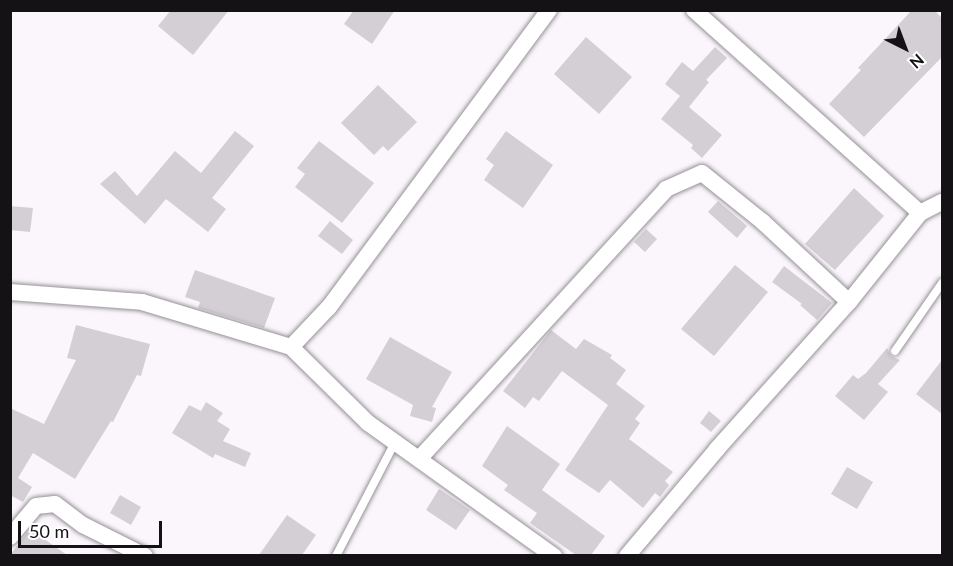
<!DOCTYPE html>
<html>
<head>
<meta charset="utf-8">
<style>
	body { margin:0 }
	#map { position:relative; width:953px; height:566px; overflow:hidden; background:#fbf6fc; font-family:Lato,sans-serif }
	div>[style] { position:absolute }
	.building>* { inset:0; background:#d4cfd5 }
	.roads { filter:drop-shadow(0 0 2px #959196) drop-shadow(0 0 2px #959196) }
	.lane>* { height:8px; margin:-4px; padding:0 4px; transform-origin:4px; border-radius:4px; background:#fff }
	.street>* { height:16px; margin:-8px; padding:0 8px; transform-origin:8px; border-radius:8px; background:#fff }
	span { translate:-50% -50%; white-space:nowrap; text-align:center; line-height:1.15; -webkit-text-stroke:5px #fff; paint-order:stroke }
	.frame { position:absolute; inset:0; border:12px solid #141214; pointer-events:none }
	.north { position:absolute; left:875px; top:18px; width:60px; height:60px; -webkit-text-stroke:4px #fff; paint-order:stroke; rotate:138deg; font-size:16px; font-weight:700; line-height:24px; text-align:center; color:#141214 }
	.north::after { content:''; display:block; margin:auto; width:21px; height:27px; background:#141214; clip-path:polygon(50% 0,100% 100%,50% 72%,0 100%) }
	.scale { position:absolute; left:18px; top:521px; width:144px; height:27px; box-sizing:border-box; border:3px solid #141214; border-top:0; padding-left:8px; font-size:18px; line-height:21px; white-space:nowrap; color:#141214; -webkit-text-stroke:4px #fff; paint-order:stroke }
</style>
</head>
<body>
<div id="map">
	<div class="building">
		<div style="clip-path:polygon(171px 10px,229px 10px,193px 55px,158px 26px)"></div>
		<div style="clip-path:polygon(354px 10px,395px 10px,372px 44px,344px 24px)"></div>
		<div style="clip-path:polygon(912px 10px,934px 10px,942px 18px,942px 57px,864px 137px,829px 104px,861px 70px,858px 68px)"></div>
		<div style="clip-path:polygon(586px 37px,632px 77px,599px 114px,554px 74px)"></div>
		<div style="clip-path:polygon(715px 47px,727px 58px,706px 80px,709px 82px,689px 107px,722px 135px,702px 158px,691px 148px,693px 145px,661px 119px,680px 96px,665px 84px,682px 62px,693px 71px)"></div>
		<div style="clip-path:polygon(378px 85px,417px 122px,388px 151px,383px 146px,374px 155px,341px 123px)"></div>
		<div style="clip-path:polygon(235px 131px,254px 146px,212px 198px,226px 209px,208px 232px,166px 199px,145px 224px,100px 184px,115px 171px,137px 196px,175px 151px,201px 173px)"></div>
		<div style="clip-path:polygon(506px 131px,553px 165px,523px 208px,484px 180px,494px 165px,486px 159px)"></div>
		<div style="clip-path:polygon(319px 141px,374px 183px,342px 223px,295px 187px,305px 174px,297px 168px)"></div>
		<div style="clip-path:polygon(854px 188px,884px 216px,835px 270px,805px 244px)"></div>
		<div style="clip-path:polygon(718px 201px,747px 226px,737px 238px,708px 212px)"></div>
		<div style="clip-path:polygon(10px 206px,33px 208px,30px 232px,10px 230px)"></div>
		<div style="clip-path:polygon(330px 221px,353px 240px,342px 254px,318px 236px)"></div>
		<div style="clip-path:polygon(646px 229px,657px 239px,645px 252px,634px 242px)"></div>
		<div style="clip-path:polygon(735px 265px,768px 292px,714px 356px,681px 329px)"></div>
		<div style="clip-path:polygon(784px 266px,832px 303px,817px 320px,800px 305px,802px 304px,772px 282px)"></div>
		<div style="clip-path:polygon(195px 270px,275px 298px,264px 328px,198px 308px,200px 302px,185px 297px)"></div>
		<div style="clip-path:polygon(76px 325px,150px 344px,141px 376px,137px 375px,113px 422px,111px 421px,75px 479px,33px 453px,18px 478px,32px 487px,23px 502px,10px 495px,10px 408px,44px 424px,76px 360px,67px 358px)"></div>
		<div style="clip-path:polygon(551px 330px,576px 349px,584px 339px,612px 355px,610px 358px,626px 370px,616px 384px,645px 406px,635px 419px,640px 423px,629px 439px,673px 472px,665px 481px,669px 485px,660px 497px,655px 493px,643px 508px,610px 480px,599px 493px,565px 470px,608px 405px,562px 371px,539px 401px,533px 397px,525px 408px,503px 391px)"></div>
		<div style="clip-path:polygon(390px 337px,452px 372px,432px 407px,436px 408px,432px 422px,410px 416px,413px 405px,366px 379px)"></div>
		<div style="clip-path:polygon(887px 348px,891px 356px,900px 360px,878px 384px,888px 392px,864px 420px,835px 396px,853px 375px,858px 379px,866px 373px)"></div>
		<div style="clip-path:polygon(942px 360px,942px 414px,916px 394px)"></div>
		<div style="clip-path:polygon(206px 402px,223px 413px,217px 421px,230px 429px,223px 441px,251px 453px,245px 467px,215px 454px,213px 458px,172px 433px,189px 405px,201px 411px)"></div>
		<div style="clip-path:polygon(709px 411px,721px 421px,711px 432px,700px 423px)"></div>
		<div style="clip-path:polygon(507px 426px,560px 464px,542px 490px,605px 536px,591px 555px,576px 555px,530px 523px,537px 513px,504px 490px,508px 485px,482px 466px)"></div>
		<div style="clip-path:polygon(847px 467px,873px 482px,857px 509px,831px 494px)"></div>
		<div style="clip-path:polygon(439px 489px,470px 510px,456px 530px,426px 510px)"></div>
		<div style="clip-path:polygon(120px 495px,141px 507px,131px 525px,110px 513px)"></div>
		<div style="clip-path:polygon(287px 515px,316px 535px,302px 555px,259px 555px)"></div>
		<div style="clip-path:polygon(30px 529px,67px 555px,10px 555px)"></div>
	</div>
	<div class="roads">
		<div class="lane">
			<div style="left:895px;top:351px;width:83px;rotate:-55.3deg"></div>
			<div style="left:336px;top:556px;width:128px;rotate:-62.6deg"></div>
		</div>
		<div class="street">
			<div style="left:549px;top:10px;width:370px;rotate:126.5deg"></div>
			<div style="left:329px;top:307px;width:55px;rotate:133.5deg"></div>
			<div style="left:291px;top:347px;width:108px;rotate:44.6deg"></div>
			<div style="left:368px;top:423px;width:229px;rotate:35.6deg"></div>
			<div style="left:694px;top:10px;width:304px;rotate:41.9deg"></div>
			<div style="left:10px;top:292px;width:132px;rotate:4.3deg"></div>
			<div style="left:142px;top:302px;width:156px;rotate:16.8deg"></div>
			<div style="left:419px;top:459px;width:366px;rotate:-47.5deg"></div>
			<div style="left:666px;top:189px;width:39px;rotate:-24deg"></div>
			<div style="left:702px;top:173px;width:78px;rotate:38.8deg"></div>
			<div style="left:763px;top:222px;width:117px;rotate:42.9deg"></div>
			<div style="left:10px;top:537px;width:40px;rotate:-50deg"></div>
			<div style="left:36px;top:506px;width:19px;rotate:-6deg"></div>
			<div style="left:55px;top:504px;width:35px;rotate:37deg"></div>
			<div style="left:83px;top:525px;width:69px;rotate:26.6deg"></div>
			<div style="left:627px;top:556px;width:140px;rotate:-49.9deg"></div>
			<div style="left:717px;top:449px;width:198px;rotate:-48.1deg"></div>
			<div style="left:849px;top:302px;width:114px;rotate:-51.4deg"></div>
			<div style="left:920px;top:213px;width:25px;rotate:-27deg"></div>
		</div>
	</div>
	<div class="frame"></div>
	<div class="north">N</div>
	<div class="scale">50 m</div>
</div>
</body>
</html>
